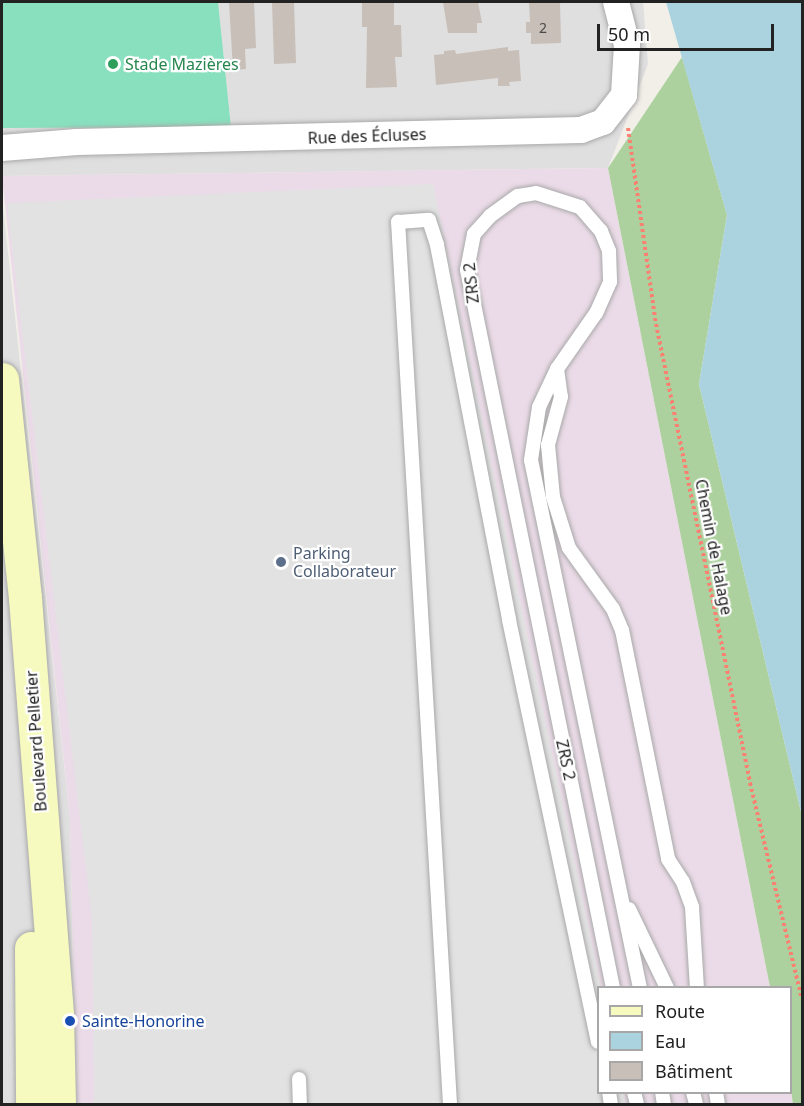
<!DOCTYPE html>
<html>
<head>
<meta charset="utf-8">
<style>
	body { margin:0 }
	#map { position:relative; width:804px; height:1106px; overflow:hidden; background:#f2efe9; font-family:"Noto Sans",sans-serif }
	div>[style] { position:absolute }
	.residential>* { inset:0; background:#e0dfdf }
	.industrial>* { inset:0; background:#ebdbe8 }
	.forest>* { inset:0; background:#add19e }
	.pitch>* { inset:0; background:#88e0be }
	.parking>* { inset:0; background:#e2e2e2 }
	.water>* { inset:0; background:#aad3df }
	.building>* { inset:0; background:#c7bfb8 }
	.path>* { height:4px; margin-top:-2px; transform-origin:0; background:repeating-linear-gradient(90deg,#fa8072 0 3px,transparent 0 6px) }
	.roads { filter:drop-shadow(0 0 2px #a9a9a9) drop-shadow(0 0 2px #a9a9a9) }
	.service>* { height:14px; margin:-7px; padding:0 7px; transform-origin:7px; border-radius:7px; background:#fff }
	.minor>* { height:26px; margin:-13px; padding:0 13px; transform-origin:13px; border-radius:13px; background:#fff }
	.secondary>* { height:33px; margin:-16.5px; padding:0 16.5px; transform-origin:16.5px; border-radius:16.5px; background:#f7fabf }
	.dots>* { width:16px; height:16px; translate:-50% -50%; box-sizing:border-box; border:3px solid #fff; border-radius:50% }
	span { translate:-50% -50%; white-space:nowrap; text-align:center; line-height:1.15; -webkit-text-stroke:4.5px #fff; paint-order:stroke }
	.number-label { font-size:14px; color:#4b4948 }
	.number-label span { -webkit-text-stroke-width:0 }
	.leisure-label { font-size:16px; color:#27864d }
	.left { translate:0 -50%; text-align:left }
	.street-label { font-size:16px; color:#222 }
	.service-label { font-size:16px; color:#4e5e75 }
	.transit-label { font-size:16px; color:#164399 }
	.frame { position:absolute; inset:0; border:3px solid #222; pointer-events:none }
	.legend { position:absolute; left:597px; top:986px; width:195px; height:108px; box-sizing:border-box; background:#fff; border:2px solid #a7a7a7; margin:0; padding:8px 10px; list-style:none; font-size:18px; color:#222 }
	.legend li { display:flex; align-items:center; gap:12px; height:30px }
	.legend b { width:30px; border:2px solid #a7a7a7 }
	.scale { position:absolute; left:597px; top:24px; width:177px; height:27px; box-sizing:border-box; border:3px solid #222; border-top:0; padding-left:8px; font-size:18px; line-height:21px; white-space:nowrap; color:#222; -webkit-text-stroke:4px #fff; paint-order:stroke }
</style>
</head>
<body>
<div id="map">
	<div class="residential">
		<div style="clip-path:polygon(218px 2px,643px 2px,648px 64px,608px 168px,2px 176px,2px 128px,231px 127px)"></div>
		<div style="clip-path:polygon(2px 198px,70px 819px,76px 1104px,2px 1104px)"></div>
	</div>
	<div class="industrial">
		<div style="clip-path:polygon(608px 168px,770px 987px,598px 988px,598px 1092px,791px 1090px,793px 1104px,76px 1104px,70px 819px,2px 176px)"></div>
	</div>
	<div class="forest">
		<div style="clip-path:polygon(682px 57px,727px 215px,699px 384px,802px 816px,802px 1104px,793px 1104px,791px 1090px,790px 988px,770px 987px,608px 168px)"></div>
	</div>
	<div class="pitch">
		<div style="clip-path:polygon(2px 2px,218px 2px,231px 127px,2px 128px)"></div>
	</div>
	<div class="parking">
		<div style="clip-path:polygon(433px 184px,601px 987px,598px 1092px,623px 1093px,626px 1104px,94px 1104px,92px 921px,7px 203px)"></div>
	</div>
	<div class="water">
		<div style="clip-path:polygon(666px 2px,802px 2px,802px 816px,699px 384px,727px 215px)"></div>
	</div>
	<div class="building">
		<div style="clip-path:polygon(229px 2px,254px 2px,256px 48px,245px 49px,246px 69px,233px 70px)"></div>
		<div style="clip-path:polygon(272px 2px,294px 2px,296px 63px,274px 64px)"></div>
		<div style="clip-path:polygon(362px 2px,394px 2px,394px 25px,401px 25px,402px 57px,395px 57px,397px 87px,366px 88px,367px 27px,362px 27px)"></div>
		<div style="clip-path:polygon(443px 2px,478px 2px,482px 23px,477px 23px,477px 33px,448px 33px)"></div>
		<div style="clip-path:polygon(529px 2px,560px 2px,561px 43px,531px 44px,531px 33px,526px 33px,526px 22px,530px 22px)"></div>
		<div style="clip-path:polygon(508px 47px,508px 51px,519px 50px,521px 81px,509px 82px,510px 86px,498px 86px,498px 78px,436px 85px,434px 55px,444px 54px,444px 51px,455px 50px,456px 54px)"></div>
	</div>
	<div class="path">
		<div style="left:628px;top:128px;width:198px;rotate:81.9deg"></div>
		<div style="left:656px;top:324px;width:469px;rotate:78.4deg"></div>
		<div style="left:750px;top:783px;width:222px;rotate:76.5deg"></div>
	</div>
	<div class="roads">
		<div class="service">
			<div style="left:557px;top:369px;width:28px;rotate:82deg"></div>
			<div style="left:561px;top:397px;width:50px;rotate:105.2deg"></div>
			<div style="left:548px;top:445px;width:52px;rotate:84.5deg"></div>
			<div style="left:553px;top:497px;width:53px;rotate:72.6deg"></div>
			<div style="left:569px;top:548px;width:75px;rotate:54.2deg"></div>
			<div style="left:613px;top:609px;width:23px;rotate:67deg"></div>
			<div style="left:622px;top:630px;width:234px;rotate:78.6deg"></div>
			<div style="left:668px;top:859px;width:27px;rotate:57deg"></div>
			<div style="left:683px;top:882px;width:27px;rotate:70deg"></div>
			<div style="left:692px;top:907px;width:81px;rotate:86.5deg"></div>
			<div style="left:629px;top:909px;width:88px;rotate:64.3deg"></div>
			<div style="left:613px;top:988px;width:733px;rotate:-101.49deg"></div>
			<div style="left:467px;top:270px;width:37px;rotate:-79deg"></div>
			<div style="left:474px;top:234px;width:24px;rotate:-48deg"></div>
			<div style="left:490px;top:216px;width:34px;rotate:-36deg"></div>
			<div style="left:518px;top:196px;width:18px;rotate:-9deg"></div>
			<div style="left:536px;top:193px;width:46px;rotate:17.7deg"></div>
			<div style="left:580px;top:207px;width:32px;rotate:49deg"></div>
			<div style="left:601px;top:231px;width:22px;rotate:68deg"></div>
			<div style="left:609px;top:251px;width:31px;rotate:88deg"></div>
			<div style="left:610px;top:282px;width:34px;rotate:114deg"></div>
			<div style="left:596px;top:313px;width:68px;rotate:124.9deg"></div>
			<div style="left:557px;top:369px;width:42px;rotate:115.3deg"></div>
			<div style="left:539px;top:407px;width:54px;rotate:98.6deg"></div>
			<div style="left:531px;top:460px;width:539px;rotate:78.34deg"></div>
			<div style="left:299px;top:1079px;width:25px;rotate:88deg"></div>
			<div style="left:609px;top:1092px;width:12px;rotate:81deg"></div>
			<div style="left:634px;top:1092px;width:12px;rotate:76deg"></div>
			<div style="left:662px;top:1092px;width:12px;rotate:81deg"></div>
			<div style="left:693px;top:1092px;width:12px;rotate:76deg"></div>
			<div style="left:716px;top:1092px;width:12px;rotate:81deg"></div>
			<div style="left:450px;top:1104px;width:884px;rotate:-93.37deg"></div>
			<div style="left:398px;top:222px;width:31px;rotate:-4deg"></div>
			<div style="left:429px;top:220px;width:26px;rotate:72deg"></div>
			<div style="left:437px;top:245px;width:382px;rotate:79.1deg"></div>
			<div style="left:509px;top:620px;width:431px;rotate:78.1deg"></div>
		</div>
		<div class="minor">
			<div style="left:2px;top:148px;width:75px;rotate:-4.6deg"></div>
			<div style="left:77px;top:142px;width:504px;rotate:-1.36deg"></div>
			<div style="left:581px;top:130px;width:23px;rotate:-20deg"></div>
			<div style="left:603px;top:122px;width:34px;rotate:-52deg"></div>
			<div style="left:624px;top:95px;width:50px;rotate:-86.6deg"></div>
			<div style="left:627px;top:45px;width:44px;rotate:-104.3deg"></div>
		</div>
		<div class="secondary">
			<div style="left:2px;top:379px;width:220px;rotate:84deg"></div>
			<div style="left:25px;top:598px;width:418px;rotate:85.6deg"></div>
			<div style="left:57px;top:1015px;width:89px;rotate:88.7deg"></div>
			<div style="left:31px;top:948px;width:156px;rotate:89.6deg"></div>
		</div>
	</div>
	<div class="dots">
		<div style="left:113px;top:64px;background:#2e9e5b"></div>
		<div style="left:281px;top:562px;background:#5c6f8a"></div>
		<div style="left:70px;top:1021px;background:#1a4fb4"></div>
	</div>
	<div class="number-label">
		<span style="left:543px;top:28px">2</span>
	</div>
	<div class="leisure-label">
		<span class="left" style="left:125px;top:64px">Stade Mazières</span>
	</div>
	<div class="street-label">
		<span style="left:367px;top:136px;rotate:-2deg">Rue des Écluses</span>
		<span style="left:471px;top:283px;rotate:-96deg">ZRS 2</span>
		<span style="left:714px;top:547px;rotate:79deg">Chemin de Halage</span>
		<span style="left:36px;top:741px;rotate:-94deg">Boulevard Pelletier</span>
		<span style="left:566px;top:760px;rotate:78deg">ZRS 2</span>
	</div>
	<div class="service-label">
		<span class="left" style="left:293px;top:562px">Parking<br>Collaborateur</span>
	</div>
	<div class="transit-label">
		<span class="left" style="left:82px;top:1021px">Sainte-Honorine</span>
	</div>
	<div class="frame"></div>
	<ul class="legend">
	<li><b style="height:8px;background:#f7fabf"></b>Route</li>
	<li><b style="height:16px;background:#aad3df"></b>Eau</li>
	<li><b style="height:16px;background:#c7bfb8"></b>Bâtiment</li>
	</ul>
	<div class="scale">50 m</div>
</div>
</body>
</html>
